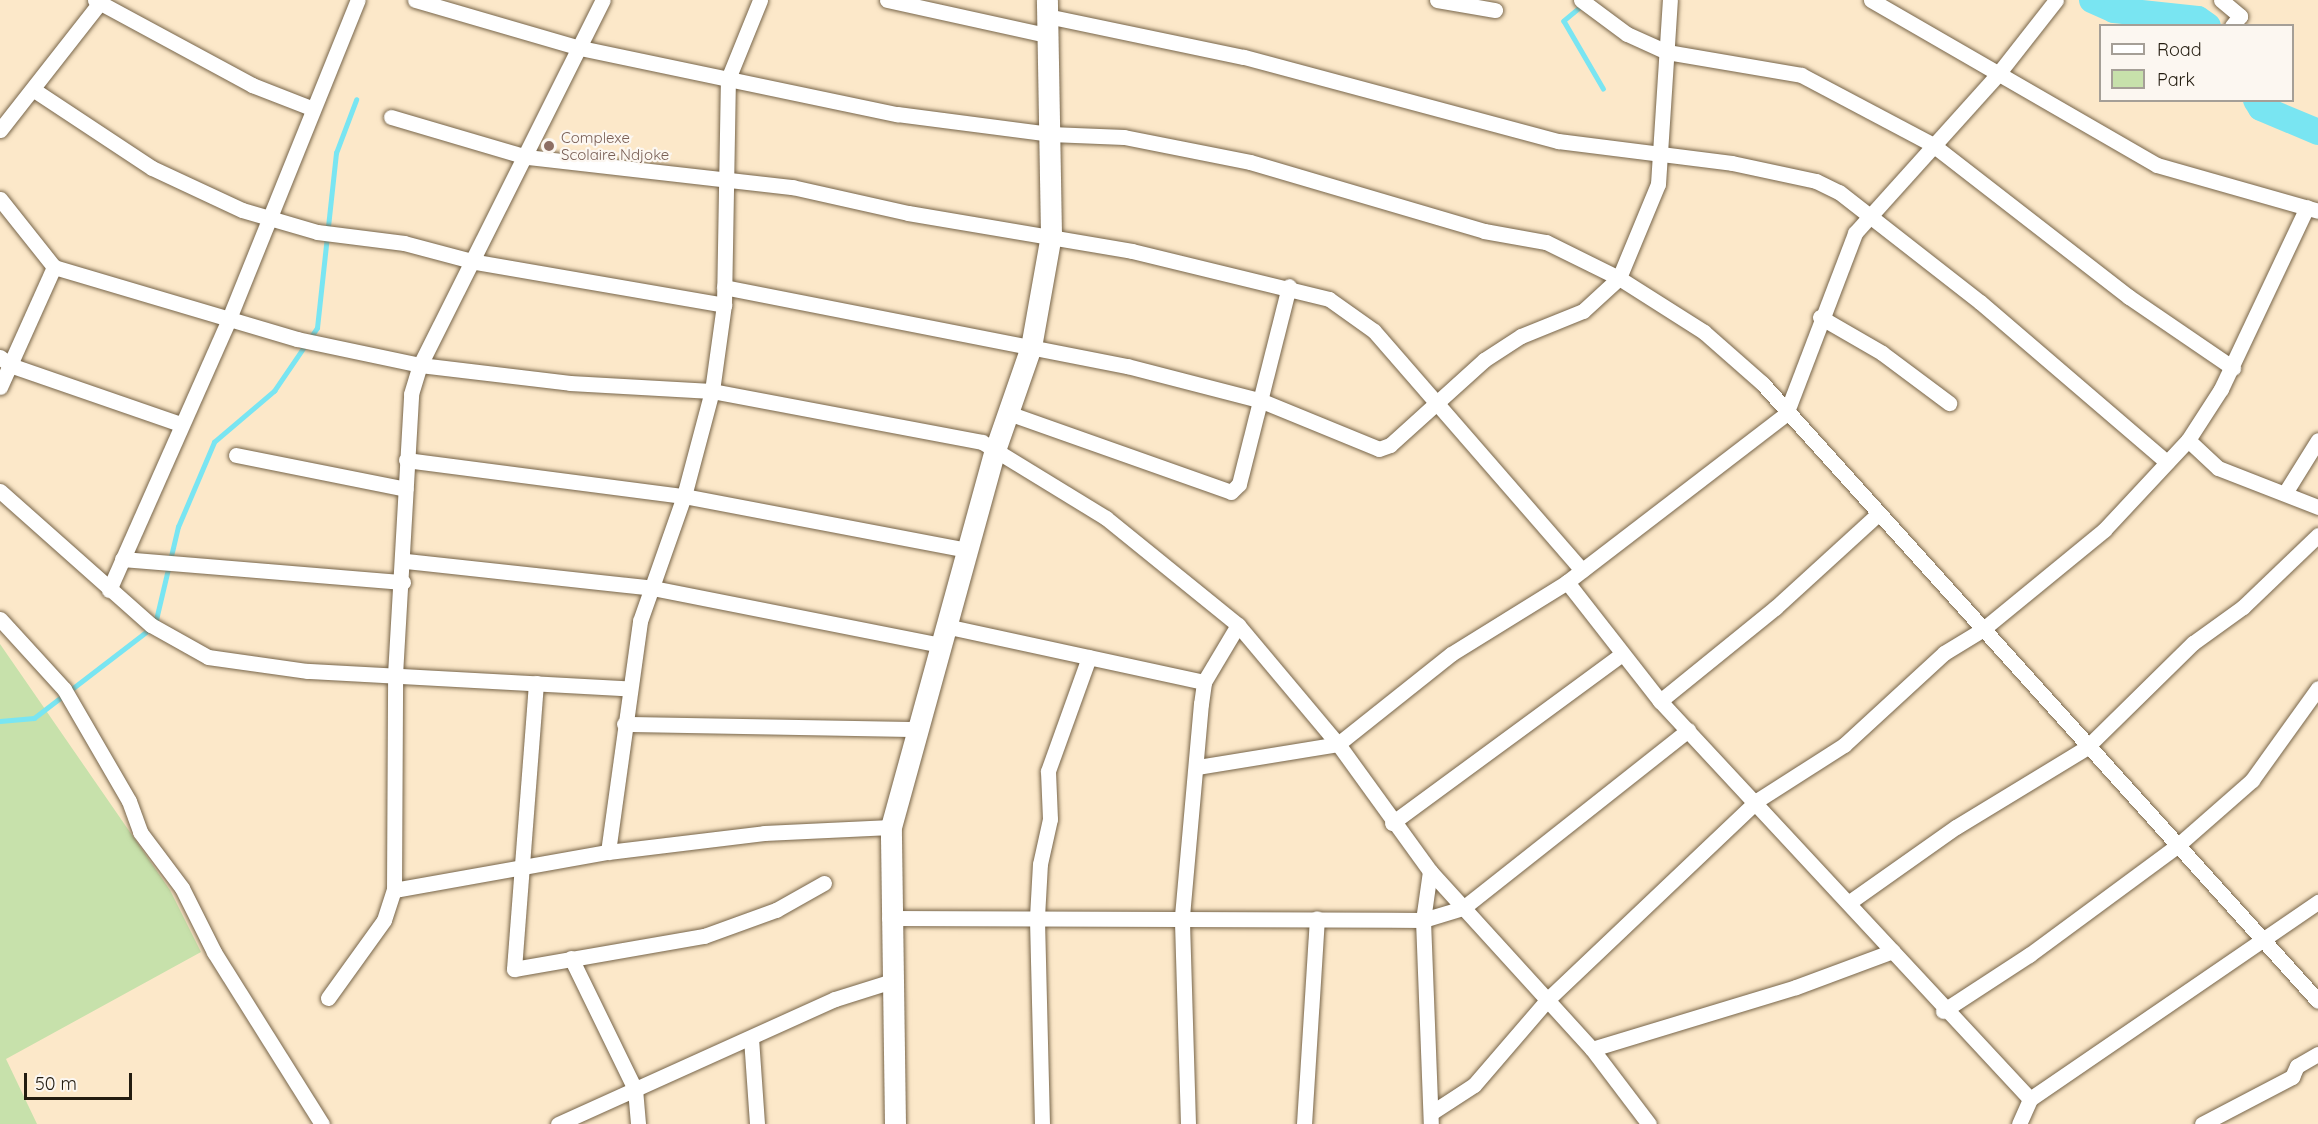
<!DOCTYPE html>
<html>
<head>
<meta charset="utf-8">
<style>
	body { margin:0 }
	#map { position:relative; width:2318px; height:1124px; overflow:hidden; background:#fce8c9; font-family:Quicksand,sans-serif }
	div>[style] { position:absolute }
	.green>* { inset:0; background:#c7e1ab }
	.stream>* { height:4.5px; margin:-2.25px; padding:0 2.25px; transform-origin:2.25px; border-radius:2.25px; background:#79e5f2 }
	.river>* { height:26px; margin:-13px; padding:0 13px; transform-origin:13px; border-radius:13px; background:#79e5f2 }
	.roads { filter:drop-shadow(0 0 2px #77654a) drop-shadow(0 0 2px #77654a) }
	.street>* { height:15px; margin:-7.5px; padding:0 7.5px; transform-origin:7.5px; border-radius:7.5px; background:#fff }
	.secondary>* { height:21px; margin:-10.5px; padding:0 10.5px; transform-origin:10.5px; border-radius:10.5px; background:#fff }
	.dots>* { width:16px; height:16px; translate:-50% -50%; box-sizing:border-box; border:3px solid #fcf7f1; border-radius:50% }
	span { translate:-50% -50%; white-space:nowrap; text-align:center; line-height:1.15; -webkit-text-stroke:4.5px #fcf7f1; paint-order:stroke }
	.education-label { font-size:15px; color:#785e54 }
	.left { translate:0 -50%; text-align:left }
	.legend { position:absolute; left:2099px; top:24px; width:195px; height:78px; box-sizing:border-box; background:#fcf7f1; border:2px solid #a59f97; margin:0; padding:8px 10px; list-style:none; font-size:18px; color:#231c10 }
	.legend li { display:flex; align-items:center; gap:12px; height:30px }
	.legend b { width:30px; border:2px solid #a59f97 }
	.scale { position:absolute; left:24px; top:1073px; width:108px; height:27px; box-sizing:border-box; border:3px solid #231c10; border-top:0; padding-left:8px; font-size:18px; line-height:21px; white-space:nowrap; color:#231c10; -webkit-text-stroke:4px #fcf7f1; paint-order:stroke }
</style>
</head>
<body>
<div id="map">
	<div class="green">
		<div style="clip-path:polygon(0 644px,170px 890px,201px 952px,6px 1059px,37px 1124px,0 1124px)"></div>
	</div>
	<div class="stream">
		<div style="left:1583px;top:5px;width:25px;rotate:140deg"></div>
		<div style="left:1564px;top:21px;width:78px;rotate:59.8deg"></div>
		<div style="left:155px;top:624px;width:100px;rotate:-76.7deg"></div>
		<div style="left:178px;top:527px;width:92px;rotate:-67deg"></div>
		<div style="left:214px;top:442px;width:79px;rotate:-40.4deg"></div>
		<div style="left:274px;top:391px;width:76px;rotate:-55.7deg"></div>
		<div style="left:317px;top:328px;width:176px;rotate:-83.8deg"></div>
		<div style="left:336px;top:153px;width:57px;rotate:-69.3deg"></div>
		<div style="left:0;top:721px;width:34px;rotate:-5deg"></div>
		<div style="left:34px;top:718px;width:146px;rotate:-37.5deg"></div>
	</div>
	<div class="river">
		<div style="left:2092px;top:0;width:24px;rotate:24deg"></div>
		<div style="left:2114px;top:10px;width:84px;rotate:6.1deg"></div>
		<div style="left:2198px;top:19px;width:12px;rotate:35deg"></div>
		<div style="left:2256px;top:100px;width:9px;rotate:58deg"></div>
		<div style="left:2261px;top:108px;width:62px;rotate:22.8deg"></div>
	</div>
	<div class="roads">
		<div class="street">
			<div style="left:95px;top:0;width:179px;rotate:28.4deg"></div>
			<div style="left:252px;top:85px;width:63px;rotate:21.3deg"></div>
			<div style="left:415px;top:0;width:172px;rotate:16.2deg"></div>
			<div style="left:580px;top:48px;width:324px;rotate:11.8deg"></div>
			<div style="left:897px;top:114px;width:154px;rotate:7.4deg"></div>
			<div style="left:1050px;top:134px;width:74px;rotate:2.3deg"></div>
			<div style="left:1124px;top:137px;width:128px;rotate:11.2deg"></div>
			<div style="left:1250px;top:162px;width:244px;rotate:16.4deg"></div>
			<div style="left:1484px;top:231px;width:63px;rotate:10.1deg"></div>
			<div style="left:1546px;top:242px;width:81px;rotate:26.3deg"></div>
			<div style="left:1619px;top:278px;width:101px;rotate:32.4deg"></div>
			<div style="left:1704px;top:332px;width:77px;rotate:41.3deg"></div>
			<div style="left:1762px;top:383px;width:831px;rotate:48.02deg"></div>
			<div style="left:887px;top:0;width:163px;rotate:12.4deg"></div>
			<div style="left:1437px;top:0;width:59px;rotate:9.8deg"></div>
			<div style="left:1581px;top:0;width:57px;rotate:36.5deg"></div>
			<div style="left:1627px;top:34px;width:44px;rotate:24.2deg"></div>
			<div style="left:1667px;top:52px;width:136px;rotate:9.7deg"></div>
			<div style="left:1801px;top:75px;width:149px;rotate:27.9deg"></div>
			<div style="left:1933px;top:145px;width:248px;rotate:37.8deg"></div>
			<div style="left:2129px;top:297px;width:126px;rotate:34.3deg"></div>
			<div style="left:1871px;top:0;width:330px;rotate:30deg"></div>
			<div style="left:2157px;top:165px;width:167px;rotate:15.9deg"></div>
			<div style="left:2221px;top:0;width:25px;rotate:40deg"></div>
			<div style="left:2240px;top:16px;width:13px;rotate:129deg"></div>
			<div style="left:1047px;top:16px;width:201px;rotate:11.8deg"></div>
			<div style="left:1244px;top:57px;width:325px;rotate:15deg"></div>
			<div style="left:1558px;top:141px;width:175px;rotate:7.2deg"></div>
			<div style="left:1732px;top:163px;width:86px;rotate:12.1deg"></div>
			<div style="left:1816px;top:181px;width:25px;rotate:26deg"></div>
			<div style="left:1839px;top:192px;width:179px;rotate:38deg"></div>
			<div style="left:1980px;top:302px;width:246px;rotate:40.6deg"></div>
			<div style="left:34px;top:90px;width:141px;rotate:33.5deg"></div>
			<div style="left:152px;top:168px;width:99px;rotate:25deg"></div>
			<div style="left:242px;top:210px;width:78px;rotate:16.3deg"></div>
			<div style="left:317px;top:232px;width:88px;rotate:7.2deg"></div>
			<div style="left:404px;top:243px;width:74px;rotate:14.8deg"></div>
			<div style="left:476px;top:262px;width:252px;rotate:9.8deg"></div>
			<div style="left:391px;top:117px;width:142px;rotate:16.4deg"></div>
			<div style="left:527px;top:157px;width:267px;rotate:6.5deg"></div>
			<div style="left:792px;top:187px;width:119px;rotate:12.6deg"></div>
			<div style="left:908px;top:213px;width:227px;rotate:9.6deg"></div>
			<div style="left:1132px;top:251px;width:203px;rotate:13.7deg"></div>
			<div style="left:1329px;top:299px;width:55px;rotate:35.4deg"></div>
			<div style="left:1374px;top:331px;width:317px;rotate:49deg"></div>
			<div style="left:0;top:130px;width:165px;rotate:-51.9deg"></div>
			<div style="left:0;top:199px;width:87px;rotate:51.5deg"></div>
			<div style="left:54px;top:267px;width:253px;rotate:16.5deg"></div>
			<div style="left:297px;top:339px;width:126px;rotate:11.9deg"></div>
			<div style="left:420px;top:365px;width:151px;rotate:6.8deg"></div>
			<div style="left:570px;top:383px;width:142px;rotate:3.2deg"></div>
			<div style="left:712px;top:391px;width:275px;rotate:10.7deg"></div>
			<div style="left:982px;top:442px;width:145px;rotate:31.5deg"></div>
			<div style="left:1106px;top:518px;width:170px;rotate:39deg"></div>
			<div style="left:1238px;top:625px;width:155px;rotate:50deg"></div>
			<div style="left:1338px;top:744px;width:157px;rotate:54.1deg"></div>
			<div style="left:1430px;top:871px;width:241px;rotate:47.7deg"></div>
			<div style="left:1592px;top:1049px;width:94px;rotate:52.8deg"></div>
			<div style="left:724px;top:287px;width:411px;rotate:11.1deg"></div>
			<div style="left:1127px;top:366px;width:139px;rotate:14.5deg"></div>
			<div style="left:1262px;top:401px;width:126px;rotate:22.3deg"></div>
			<div style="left:1379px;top:449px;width:12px;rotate:-20deg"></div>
			<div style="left:1390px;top:445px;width:127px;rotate:-42.1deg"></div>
			<div style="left:1484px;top:360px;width:44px;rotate:-33deg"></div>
			<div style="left:1521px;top:336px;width:67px;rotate:-22deg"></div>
			<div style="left:1583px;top:311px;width:49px;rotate:-42.5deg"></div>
			<div style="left:1619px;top:278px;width:102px;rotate:-67.5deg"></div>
			<div style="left:1658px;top:184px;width:184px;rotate:-86.3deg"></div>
			<div style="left:1820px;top:317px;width:72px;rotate:30.1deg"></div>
			<div style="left:1882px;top:353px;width:84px;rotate:36.7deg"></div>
			<div style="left:0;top:357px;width:13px;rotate:39deg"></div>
			<div style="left:10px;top:365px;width:180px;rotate:19.1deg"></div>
			<div style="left:0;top:387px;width:132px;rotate:-65.8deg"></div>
			<div style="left:1011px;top:414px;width:233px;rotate:19.5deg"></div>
			<div style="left:1231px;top:492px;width:11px;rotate:-45deg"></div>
			<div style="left:1239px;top:484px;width:204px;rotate:-75.8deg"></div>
			<div style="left:2188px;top:440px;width:41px;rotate:43deg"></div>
			<div style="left:2218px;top:468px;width:107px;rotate:21.3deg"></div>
			<div style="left:236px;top:455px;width:173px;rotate:11.3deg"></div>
			<div style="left:406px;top:460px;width:280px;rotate:7.4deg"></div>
			<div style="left:684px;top:496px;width:287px;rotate:10.8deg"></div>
			<div style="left:0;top:491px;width:202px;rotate:41.6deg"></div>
			<div style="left:151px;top:625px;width:65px;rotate:29.3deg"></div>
			<div style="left:208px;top:657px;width:101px;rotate:8deg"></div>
			<div style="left:308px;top:671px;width:319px;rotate:3.1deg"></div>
			<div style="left:2285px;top:493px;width:62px;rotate:-58.1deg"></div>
			<div style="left:122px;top:559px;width:282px;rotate:4.7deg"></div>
			<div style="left:406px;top:561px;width:248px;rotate:6.2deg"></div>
			<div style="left:653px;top:588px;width:293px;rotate:11.2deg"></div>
			<div style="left:1567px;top:582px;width:151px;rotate:52deg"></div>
			<div style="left:1660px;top:701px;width:543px;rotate:47.09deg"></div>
			<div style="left:2030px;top:1099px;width:349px;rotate:-34.4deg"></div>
			<div style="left:109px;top:590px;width:294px;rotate:-66.1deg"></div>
			<div style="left:228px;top:321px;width:346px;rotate:-68deg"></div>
			<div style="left:0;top:619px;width:95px;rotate:47.6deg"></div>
			<div style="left:64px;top:689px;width:129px;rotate:59.9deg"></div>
			<div style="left:129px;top:801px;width:33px;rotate:70deg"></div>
			<div style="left:140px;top:832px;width:70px;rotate:53.1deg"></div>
			<div style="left:182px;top:888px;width:72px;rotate:63.4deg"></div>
			<div style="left:214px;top:952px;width:203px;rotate:57.9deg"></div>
			<div style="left:945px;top:626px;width:265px;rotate:12.2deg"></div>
			<div style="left:536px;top:683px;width:287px;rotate:94.4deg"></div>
			<div style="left:514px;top:969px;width:193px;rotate:-9.9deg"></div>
			<div style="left:704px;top:936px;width:77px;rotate:-19.9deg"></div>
			<div style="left:776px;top:910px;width:55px;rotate:-29.4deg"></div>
			<div style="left:1660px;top:701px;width:148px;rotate:-39deg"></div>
			<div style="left:1775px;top:608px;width:139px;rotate:-42.4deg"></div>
			<div style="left:624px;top:724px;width:293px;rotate:1deg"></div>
			<div style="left:1198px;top:767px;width:142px;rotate:-9.3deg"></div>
			<div style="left:1338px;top:744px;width:144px;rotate:-38.5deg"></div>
			<div style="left:1451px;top:654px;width:137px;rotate:-31.8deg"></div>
			<div style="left:1567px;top:582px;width:276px;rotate:-37.5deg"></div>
			<div style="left:1786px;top:414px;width:194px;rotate:-69.1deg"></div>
			<div style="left:1855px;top:233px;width:214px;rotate:-48deg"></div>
			<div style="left:1998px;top:74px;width:94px;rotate:-51.9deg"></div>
			<div style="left:1392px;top:823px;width:285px;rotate:-36.3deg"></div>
			<div style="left:608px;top:852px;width:233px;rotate:-82.1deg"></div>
			<div style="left:640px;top:621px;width:133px;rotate:-70.6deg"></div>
			<div style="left:684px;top:496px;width:109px;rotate:-75.1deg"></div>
			<div style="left:712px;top:391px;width:87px;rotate:-82.1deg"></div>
			<div style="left:724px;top:305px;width:226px;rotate:-89deg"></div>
			<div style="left:728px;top:79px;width:85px;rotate:-67.9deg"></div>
			<div style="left:1430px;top:871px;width:49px;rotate:98.1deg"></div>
			<div style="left:1423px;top:920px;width:204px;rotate:87.8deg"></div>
			<div style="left:394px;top:890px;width:217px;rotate:-10.1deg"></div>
			<div style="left:608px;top:852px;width:157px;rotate:-6.9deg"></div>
			<div style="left:764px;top:833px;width:127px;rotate:-2.7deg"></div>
			<div style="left:1851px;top:901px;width:128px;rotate:-35.2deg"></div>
			<div style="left:1956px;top:827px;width:152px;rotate:-31.3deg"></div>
			<div style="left:2086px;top:748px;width:150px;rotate:-44.5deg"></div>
			<div style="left:2193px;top:643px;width:62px;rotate:-35.8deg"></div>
			<div style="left:2243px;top:607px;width:104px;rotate:-43.8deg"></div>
			<div style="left:889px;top:918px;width:534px;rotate:0.21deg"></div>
			<div style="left:1423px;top:920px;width:42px;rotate:-16.7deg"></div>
			<div style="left:1463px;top:908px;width:287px;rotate:-38.3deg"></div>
			<div style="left:571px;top:958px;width:146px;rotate:64deg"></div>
			<div style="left:635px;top:1089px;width:35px;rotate:85deg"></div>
			<div style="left:328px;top:998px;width:96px;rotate:-54.3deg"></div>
			<div style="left:384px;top:920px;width:32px;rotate:-72deg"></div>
			<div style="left:394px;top:890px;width:215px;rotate:-89.7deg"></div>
			<div style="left:395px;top:675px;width:281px;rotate:-86.7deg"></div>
			<div style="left:411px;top:394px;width:30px;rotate:-73deg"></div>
			<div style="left:420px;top:365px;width:408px;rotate:-63.4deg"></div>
			<div style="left:1943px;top:1011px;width:103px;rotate:-33.1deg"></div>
			<div style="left:2029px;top:955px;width:184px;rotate:-36.4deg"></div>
			<div style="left:2177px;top:846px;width:100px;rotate:-41.3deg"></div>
			<div style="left:2252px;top:780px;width:113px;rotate:-54.3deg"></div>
			<div style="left:751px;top:1038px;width:86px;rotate:86deg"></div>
			<div style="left:1592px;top:1049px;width:213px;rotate:-16.9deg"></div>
			<div style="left:1796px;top:987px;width:103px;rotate:-20.4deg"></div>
			<div style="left:1431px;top:1113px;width:51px;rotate:-33.1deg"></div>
			<div style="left:1474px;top:1085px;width:112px;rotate:-49.3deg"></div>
			<div style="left:1547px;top:1000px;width:291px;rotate:-43.5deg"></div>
			<div style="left:1758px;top:800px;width:102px;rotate:-32.6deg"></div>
			<div style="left:1844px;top:745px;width:136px;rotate:-42.6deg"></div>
			<div style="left:1944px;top:653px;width:44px;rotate:-31.2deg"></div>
			<div style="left:1982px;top:630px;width:158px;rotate:-39.3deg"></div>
			<div style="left:2104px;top:530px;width:123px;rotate:-47deg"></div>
			<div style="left:2188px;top:440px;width:61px;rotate:-57.1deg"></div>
			<div style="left:2221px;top:389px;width:201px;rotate:-64.7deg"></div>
			<div style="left:558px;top:1124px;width:304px;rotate:-24.3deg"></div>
			<div style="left:835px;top:999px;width:57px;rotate:-17.5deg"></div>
			<div style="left:1042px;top:1124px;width:207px;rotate:-91.4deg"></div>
			<div style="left:1037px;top:917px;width:53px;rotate:-86.8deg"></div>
			<div style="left:1040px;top:864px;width:46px;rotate:-77.5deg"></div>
			<div style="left:1050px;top:819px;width:48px;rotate:-92.4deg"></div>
			<div style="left:1048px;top:771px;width:121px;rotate:-70.2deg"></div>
			<div style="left:1188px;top:1124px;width:208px;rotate:-91.7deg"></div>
			<div style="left:1182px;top:916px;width:213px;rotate:-84.9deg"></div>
			<div style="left:1201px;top:704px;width:22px;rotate:-82deg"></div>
			<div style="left:1204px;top:682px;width:66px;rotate:-59.2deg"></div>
			<div style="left:1304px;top:1124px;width:206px;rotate:-86.4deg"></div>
			<div style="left:2019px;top:1124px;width:27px;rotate:-66deg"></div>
			<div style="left:2202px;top:1124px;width:102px;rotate:-27.6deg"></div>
			<div style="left:2292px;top:1077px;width:12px;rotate:-66deg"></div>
			<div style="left:2297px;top:1066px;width:24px;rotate:-30deg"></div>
		</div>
		<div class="secondary">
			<div style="left:895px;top:1124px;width:297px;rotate:-90.8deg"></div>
			<div style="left:891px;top:827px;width:388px;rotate:-74.6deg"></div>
			<div style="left:994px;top:453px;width:112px;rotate:-70.8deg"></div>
			<div style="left:1031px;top:347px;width:114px;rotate:-79.9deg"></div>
			<div style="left:1051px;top:235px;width:235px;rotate:-91deg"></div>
		</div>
	</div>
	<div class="dots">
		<div style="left:549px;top:146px;background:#8d6e63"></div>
	</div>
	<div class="education-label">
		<span class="left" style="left:561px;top:146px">Complexe<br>Scolaire Ndjoke</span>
	</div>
	<ul class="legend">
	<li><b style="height:8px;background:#fff"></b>Road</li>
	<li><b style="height:16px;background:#c7e1ab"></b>Park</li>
	</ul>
	<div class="scale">50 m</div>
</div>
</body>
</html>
